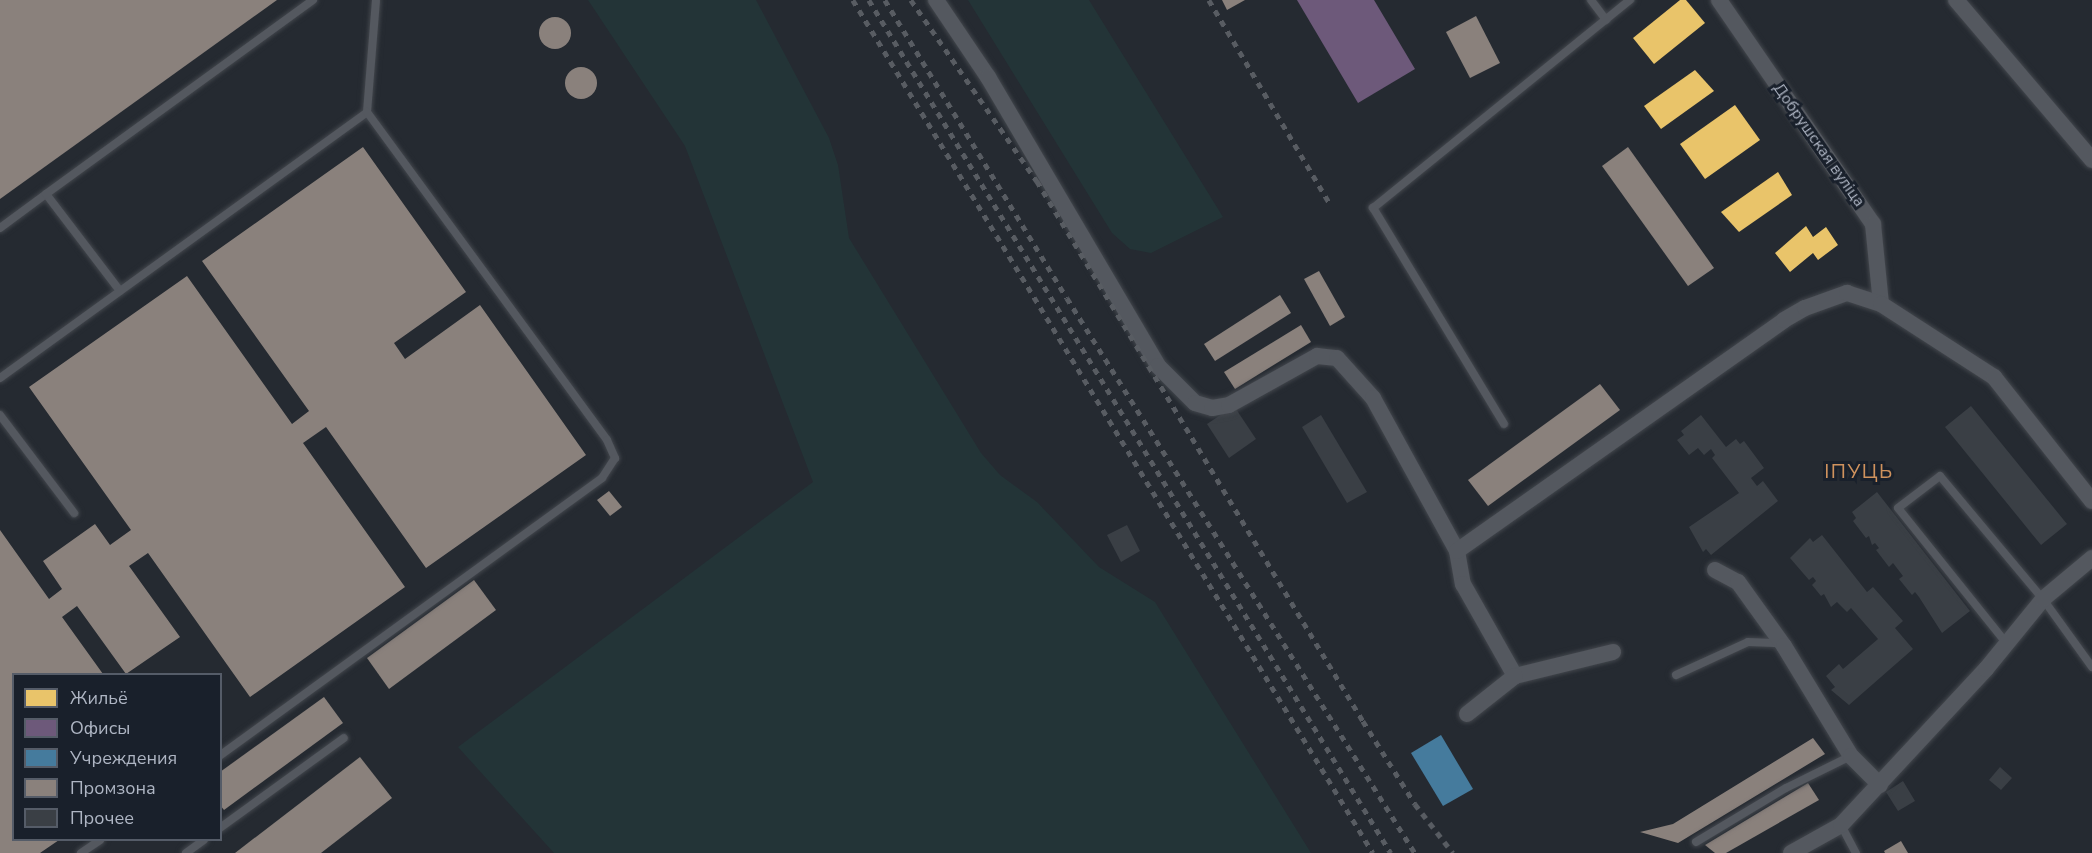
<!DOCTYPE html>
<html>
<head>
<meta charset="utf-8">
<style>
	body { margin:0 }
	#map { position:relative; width:2092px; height:853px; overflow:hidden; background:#252a31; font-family:"Nunito Sans",sans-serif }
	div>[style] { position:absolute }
	.green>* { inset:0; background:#233437 }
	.homes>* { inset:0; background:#e9c46a }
	.offices>* { inset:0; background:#6d597a }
	.public>* { inset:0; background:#457b9d }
	.industry>* { inset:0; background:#8a817c }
	.round { border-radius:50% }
	.building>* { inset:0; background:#3a3f45 }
	.roads { filter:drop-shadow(0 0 2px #42464c) drop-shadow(0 0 2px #42464c) }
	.service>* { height:8px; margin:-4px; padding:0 4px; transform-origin:4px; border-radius:4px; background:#54585f }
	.minor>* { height:16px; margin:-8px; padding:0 8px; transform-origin:8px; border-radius:8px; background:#54585f }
	.rail>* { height:4.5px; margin-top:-2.25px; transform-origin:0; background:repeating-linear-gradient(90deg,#585c62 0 6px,transparent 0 12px) }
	span { translate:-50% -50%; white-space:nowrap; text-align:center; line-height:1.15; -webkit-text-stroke:6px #19202b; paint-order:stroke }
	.street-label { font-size:16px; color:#aeb5c3 }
	.quarter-label { font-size:20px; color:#cf925d; letter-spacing:1.5px }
	.legend { position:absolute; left:12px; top:673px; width:210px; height:168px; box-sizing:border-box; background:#19202b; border:2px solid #555c68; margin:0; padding:8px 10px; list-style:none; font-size:18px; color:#aeb5c3 }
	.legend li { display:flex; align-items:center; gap:12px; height:30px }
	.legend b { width:30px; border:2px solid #555c68 }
</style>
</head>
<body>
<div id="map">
	<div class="green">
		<div style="clip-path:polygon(588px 0,756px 0,829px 138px,838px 165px,849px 238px,981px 453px,1000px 475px,1037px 502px,1099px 567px,1155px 602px,1311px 853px,554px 853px,458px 747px,813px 482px,685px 146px)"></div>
		<div style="clip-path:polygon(968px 0,1089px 0,1223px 217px,1151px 253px,1130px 249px,1112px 233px)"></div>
	</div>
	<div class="homes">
		<div style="clip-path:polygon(1680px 0,1686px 0,1705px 23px,1654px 64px,1633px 38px)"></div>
		<div style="clip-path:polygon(1695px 70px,1714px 91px,1661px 129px,1644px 106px)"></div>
		<div style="clip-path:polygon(1735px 105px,1760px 140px,1705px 179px,1680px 144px)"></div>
		<div style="clip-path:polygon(1778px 172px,1792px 195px,1739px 232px,1721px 212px)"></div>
		<div style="clip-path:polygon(1806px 226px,1813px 237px,1826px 227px,1838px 245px,1818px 260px,1813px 253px,1790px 272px,1775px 253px)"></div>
	</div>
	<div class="offices">
		<div style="clip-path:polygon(1297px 0,1374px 0,1415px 69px,1358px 103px)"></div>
	</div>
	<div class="public">
		<div style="clip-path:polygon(1441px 735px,1473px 789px,1443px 806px,1411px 753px)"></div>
	</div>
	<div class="industry">
		<div style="clip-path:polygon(0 0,277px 0,0 199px)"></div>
		<div style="clip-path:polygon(1222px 0,1245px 0,1227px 10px)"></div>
		<div style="clip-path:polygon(1476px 16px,1500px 63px,1470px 78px,1446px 32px)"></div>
		<div class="round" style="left:539px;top:17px;width:32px;height:32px"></div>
		<div class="round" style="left:565px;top:67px;width:32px;height:32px"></div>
		<div style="clip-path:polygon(363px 147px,466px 292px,394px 343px,405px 359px,480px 305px,586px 455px,426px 568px,326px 427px,303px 443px,405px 587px,250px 697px,148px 553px,129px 566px,180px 637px,126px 674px,77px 606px,62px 617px,103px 674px,14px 674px,14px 840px,59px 840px,40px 853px,0 853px,0 530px,49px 599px,62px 589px,43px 561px,95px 524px,110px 545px,131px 530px,29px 387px,187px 276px,292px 424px,309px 411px,202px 261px)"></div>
		<div style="clip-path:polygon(1628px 147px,1714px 268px,1688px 286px,1602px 166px)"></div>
		<div style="clip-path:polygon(1319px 271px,1345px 317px,1330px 326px,1304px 279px)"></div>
		<div style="clip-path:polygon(1280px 295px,1291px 313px,1215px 361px,1204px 344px)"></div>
		<div style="clip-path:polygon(1301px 325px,1311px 342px,1235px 389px,1224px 372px)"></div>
		<div style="clip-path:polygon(1600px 384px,1620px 410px,1488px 506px,1468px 480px)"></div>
		<div style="clip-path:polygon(609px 491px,622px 507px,610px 516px,597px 500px)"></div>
		<div style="clip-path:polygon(474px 580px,496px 610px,389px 689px,367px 658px)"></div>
		<div style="clip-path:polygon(324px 697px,343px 723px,224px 810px,220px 805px,220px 772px)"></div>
		<div style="clip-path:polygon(1813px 738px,1825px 754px,1678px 843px,1640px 832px,1673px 824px)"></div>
		<div style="clip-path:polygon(360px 757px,392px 798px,321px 853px,235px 853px)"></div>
		<div style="clip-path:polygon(1808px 783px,1819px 800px,1726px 853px,1715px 853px,1705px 845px)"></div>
		<div style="clip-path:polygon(1901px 841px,1908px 853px,1885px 853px,1884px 851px)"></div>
	</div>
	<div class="building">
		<div style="clip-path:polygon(1234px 406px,1256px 439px,1229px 458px,1207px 424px)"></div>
		<div style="clip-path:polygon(1971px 406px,2067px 524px,2041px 545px,1945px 427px)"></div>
		<div style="clip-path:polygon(1321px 415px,1367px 492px,1347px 503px,1302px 427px)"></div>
		<div style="clip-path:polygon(1701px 415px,1726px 447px,1736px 439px,1740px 444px,1744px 441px,1764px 468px,1751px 478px,1757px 486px,1763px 481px,1778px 501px,1711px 555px,1706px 549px,1703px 552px,1689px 527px,1739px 493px,1712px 458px,1715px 455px,1711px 449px,1704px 455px,1698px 448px,1689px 455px,1677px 440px,1684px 435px,1681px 431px)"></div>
		<div style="clip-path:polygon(1877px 492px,1970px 611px,1942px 633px,1919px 597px,1915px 592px,1912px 595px,1899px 579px,1903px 576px,1893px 563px,1889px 567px,1876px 550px,1879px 548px,1875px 543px,1872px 545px,1869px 536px,1866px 538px,1853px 521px,1856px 518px,1852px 512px)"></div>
		<div style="clip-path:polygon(1127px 525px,1140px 551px,1121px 562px,1107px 535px)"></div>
		<div style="clip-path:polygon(1822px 535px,1867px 592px,1873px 587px,1903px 621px,1895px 628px,1913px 649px,1849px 705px,1831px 690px,1835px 687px,1826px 676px,1839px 664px,1843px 669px,1878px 639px,1851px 608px,1847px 612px,1837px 602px,1831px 607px,1824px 594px,1821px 596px,1812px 585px,1816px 581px,1813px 577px,1809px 580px,1790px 558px,1810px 538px,1813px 542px)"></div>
		<div style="clip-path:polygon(2000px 767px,2012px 778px,2001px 790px,1989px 780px)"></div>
		<div style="clip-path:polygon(1903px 781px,1915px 801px,1898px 811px,1886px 792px)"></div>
	</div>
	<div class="roads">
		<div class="service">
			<div style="left:1591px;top:0;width:25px;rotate:53deg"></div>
			<div style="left:367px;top:112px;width:112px;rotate:-85.4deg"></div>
			<div style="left:0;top:228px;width:57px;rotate:-36.5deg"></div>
			<div style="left:120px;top:291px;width:122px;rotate:-127.3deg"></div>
			<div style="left:46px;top:194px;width:330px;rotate:-36deg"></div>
			<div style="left:0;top:378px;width:453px;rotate:-35.9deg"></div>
			<div style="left:367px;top:112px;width:406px;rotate:53.8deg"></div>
			<div style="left:607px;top:440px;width:20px;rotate:66deg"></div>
			<div style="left:615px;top:458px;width:24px;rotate:123deg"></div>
			<div style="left:602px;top:478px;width:472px;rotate:144deg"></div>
			<div style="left:0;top:415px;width:123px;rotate:52.9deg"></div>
			<div style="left:1504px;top:424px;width:253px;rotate:-121.2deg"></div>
			<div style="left:1373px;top:208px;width:331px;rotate:-39deg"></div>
			<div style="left:2007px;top:644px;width:174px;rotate:-128.7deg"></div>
			<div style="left:1898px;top:508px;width:53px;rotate:-37.3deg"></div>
			<div style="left:1940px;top:476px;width:160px;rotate:50.1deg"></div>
			<div style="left:2043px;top:599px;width:84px;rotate:54.2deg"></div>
			<div style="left:1676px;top:675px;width:79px;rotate:-24.6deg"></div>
			<div style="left:1748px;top:642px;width:33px;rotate:2deg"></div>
			<div style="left:1841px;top:825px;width:32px;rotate:62deg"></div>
			<div style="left:220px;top:828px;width:153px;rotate:-36deg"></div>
			<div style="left:1696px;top:842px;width:105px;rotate:-31deg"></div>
			<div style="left:1786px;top:788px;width:72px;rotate:-26.2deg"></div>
			<div style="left:81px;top:853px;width:23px;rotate:-34deg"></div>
			<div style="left:186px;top:853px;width:22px;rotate:-36deg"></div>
		</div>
		<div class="minor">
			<div style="left:936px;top:0;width:93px;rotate:56deg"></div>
			<div style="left:988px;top:77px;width:335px;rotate:59.5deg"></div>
			<div style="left:1158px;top:366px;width:52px;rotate:45deg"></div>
			<div style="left:1195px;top:403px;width:18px;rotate:16deg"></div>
			<div style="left:1212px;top:408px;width:17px;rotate:-10deg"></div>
			<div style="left:1229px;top:405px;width:101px;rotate:-29.1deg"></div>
			<div style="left:1317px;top:356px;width:20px;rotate:6deg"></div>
			<div style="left:1337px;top:358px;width:54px;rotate:48deg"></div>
			<div style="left:1373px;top:398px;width:175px;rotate:61.2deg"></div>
			<div style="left:1457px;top:551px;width:34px;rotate:80deg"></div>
			<div style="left:1463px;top:584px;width:106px;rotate:60.5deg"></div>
			<div style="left:1515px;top:676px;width:101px;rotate:-13.8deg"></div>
			<div style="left:1719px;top:0;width:272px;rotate:55.5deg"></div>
			<div style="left:1873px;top:224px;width:80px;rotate:84.3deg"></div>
			<div style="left:1956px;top:0;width:210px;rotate:49.6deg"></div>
			<div style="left:1457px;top:551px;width:400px;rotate:-35.2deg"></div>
			<div style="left:1784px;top:320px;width:24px;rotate:-30deg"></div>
			<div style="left:1805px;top:308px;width:45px;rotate:-19.7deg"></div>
			<div style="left:1847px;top:293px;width:36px;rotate:18deg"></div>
			<div style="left:1881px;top:304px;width:135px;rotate:32.9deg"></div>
			<div style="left:1994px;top:377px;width:158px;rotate:51.7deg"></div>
			<div style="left:1715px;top:570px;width:26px;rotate:28deg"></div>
			<div style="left:1738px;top:582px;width:79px;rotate:54.3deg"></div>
			<div style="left:1784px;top:646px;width:129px;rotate:58.7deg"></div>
			<div style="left:1851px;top:756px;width:41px;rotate:45deg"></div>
			<div style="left:1467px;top:714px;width:61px;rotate:-38.4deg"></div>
			<div style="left:1791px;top:853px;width:57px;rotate:-29.2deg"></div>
			<div style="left:1841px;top:825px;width:213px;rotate:-47.1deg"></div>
			<div style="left:1986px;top:669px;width:90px;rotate:-50.8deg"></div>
			<div style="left:2043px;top:599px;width:64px;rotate:-39.9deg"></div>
		</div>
	</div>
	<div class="rail">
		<div style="left:853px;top:0;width:999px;rotate:58.63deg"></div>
		<div style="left:869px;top:0;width:1000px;rotate:58.54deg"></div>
		<div style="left:885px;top:0;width:349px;rotate:58.6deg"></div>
		<div style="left:1067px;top:298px;width:655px;rotate:57.91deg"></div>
		<div style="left:911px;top:0;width:221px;rotate:55.2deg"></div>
		<div style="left:1037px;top:181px;width:631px;rotate:58.88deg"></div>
		<div style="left:1363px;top:721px;width:98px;rotate:57.9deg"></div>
		<div style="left:1415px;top:804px;width:62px;rotate:52.2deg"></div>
		<div style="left:1209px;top:0;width:235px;rotate:59.3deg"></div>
	</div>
	<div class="street-label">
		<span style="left:1819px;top:145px;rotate:55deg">Добрушская вуліца</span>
	</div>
	<div class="quarter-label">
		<span style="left:1859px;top:471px">ІПУЦЬ</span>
	</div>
	<ul class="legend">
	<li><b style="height:16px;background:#e9c46a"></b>Жильё</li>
	<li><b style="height:16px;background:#6d597a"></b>Офисы</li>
	<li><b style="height:16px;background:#457b9d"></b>Учреждения</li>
	<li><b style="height:16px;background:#8a817c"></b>Промзона</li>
	<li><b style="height:16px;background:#3a3f45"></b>Прочее</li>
	</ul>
</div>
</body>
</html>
